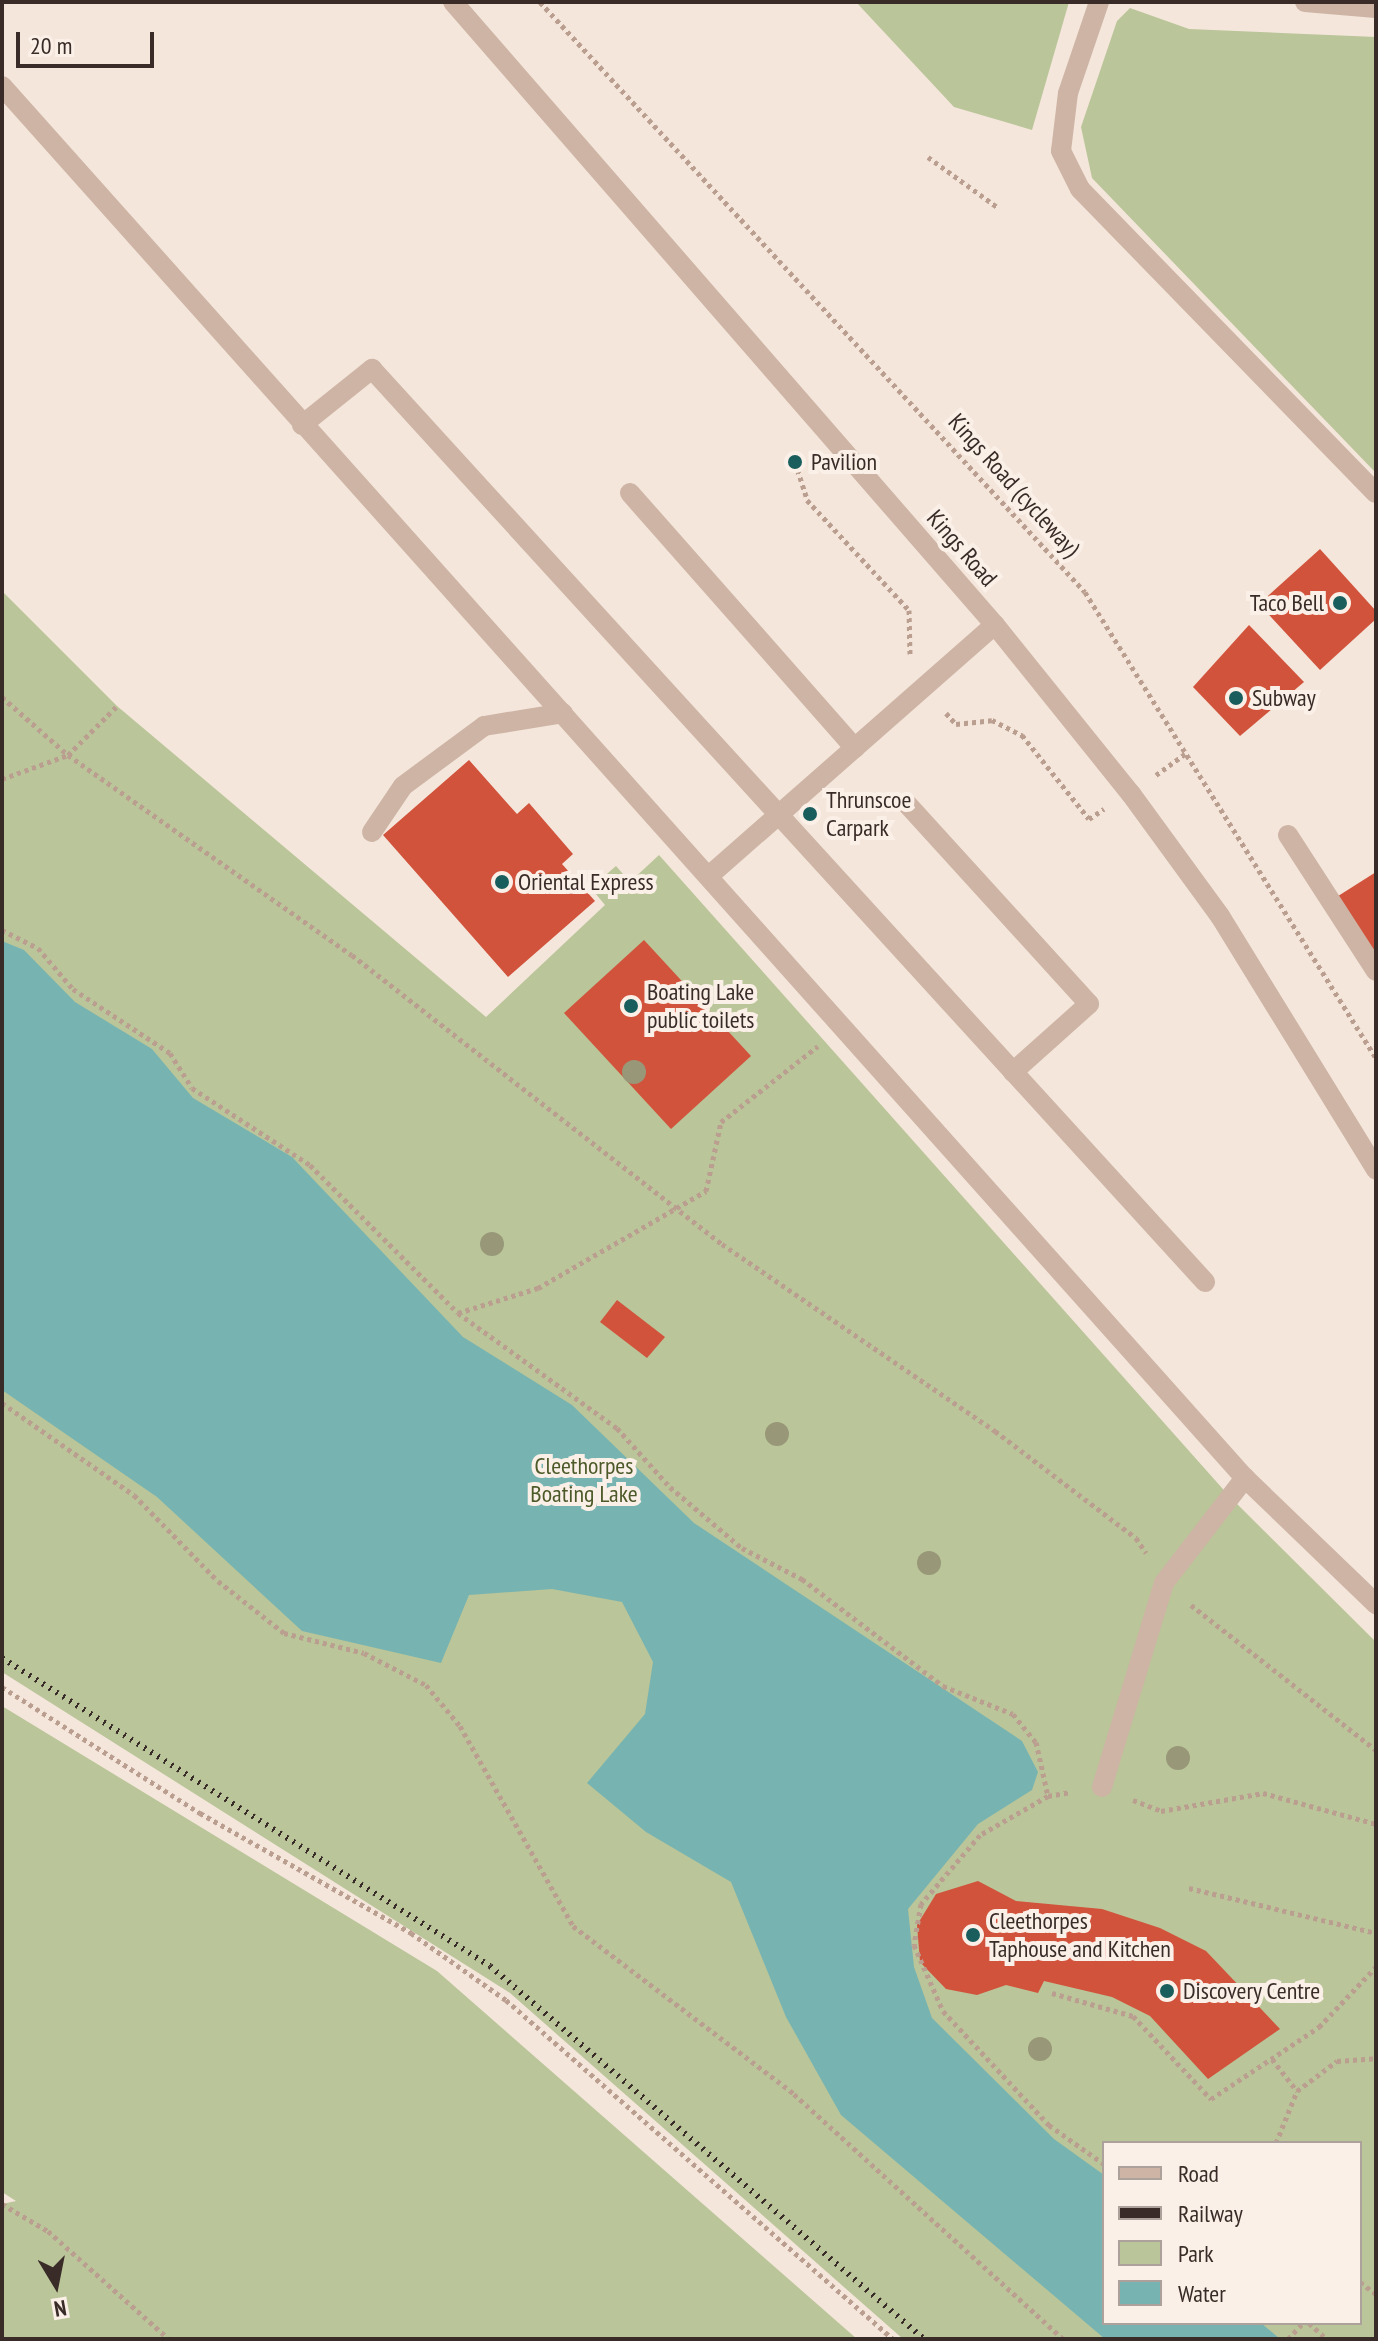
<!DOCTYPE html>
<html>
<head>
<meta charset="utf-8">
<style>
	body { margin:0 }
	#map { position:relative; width:1378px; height:2341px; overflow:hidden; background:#f4e6db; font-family:"PT Sans Narrow",sans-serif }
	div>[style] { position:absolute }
	.green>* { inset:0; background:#bac599 }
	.water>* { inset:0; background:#77b4b1 }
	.building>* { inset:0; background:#d1533c }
	.path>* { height:5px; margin-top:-2.5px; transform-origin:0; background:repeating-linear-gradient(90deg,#ba9e8f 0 4px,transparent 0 8px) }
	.minor>* { height:20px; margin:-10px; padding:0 10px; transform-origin:10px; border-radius:10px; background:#ceb4a5 }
	.rail>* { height:6px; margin-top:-3px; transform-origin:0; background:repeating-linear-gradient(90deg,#392b27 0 2px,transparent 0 8px) }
	.trees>* { width:24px; height:24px; margin:-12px; border-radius:50%; background:#989879 }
	.dots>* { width:22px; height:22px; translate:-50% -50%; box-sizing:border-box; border:4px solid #fbf0e8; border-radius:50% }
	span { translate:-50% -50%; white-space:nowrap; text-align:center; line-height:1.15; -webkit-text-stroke:8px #fbf0e8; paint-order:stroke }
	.poi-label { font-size:24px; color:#392b27 }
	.left { translate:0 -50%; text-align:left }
	.right { translate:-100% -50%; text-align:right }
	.street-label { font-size:24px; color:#392b27 }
	.park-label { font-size:24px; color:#4c5928 }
	.frame { position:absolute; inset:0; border:4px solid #392b27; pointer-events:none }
	.legend { position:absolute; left:1102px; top:2141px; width:260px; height:184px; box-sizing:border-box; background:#fbf0e8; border:2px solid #ada19b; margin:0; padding:10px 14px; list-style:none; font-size:24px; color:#392b27 }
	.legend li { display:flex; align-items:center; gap:16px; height:40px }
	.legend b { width:40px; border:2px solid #ada19b }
	.north { position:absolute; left:16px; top:2245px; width:80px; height:80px; -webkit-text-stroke:6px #fbf0e8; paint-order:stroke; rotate:170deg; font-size:22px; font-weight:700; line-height:32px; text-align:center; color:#392b27 }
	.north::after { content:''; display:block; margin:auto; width:28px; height:36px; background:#392b27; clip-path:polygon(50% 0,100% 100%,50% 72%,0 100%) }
	.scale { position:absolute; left:16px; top:32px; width:138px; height:36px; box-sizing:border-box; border:4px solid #392b27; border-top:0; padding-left:10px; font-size:24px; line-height:28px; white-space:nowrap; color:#392b27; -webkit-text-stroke:6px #fbf0e8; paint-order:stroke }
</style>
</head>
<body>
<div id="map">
	<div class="green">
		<div style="clip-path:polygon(856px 2px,1069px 2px,1032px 130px,954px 107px)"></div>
		<div style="clip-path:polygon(1130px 8px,1189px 29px,1376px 37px,1376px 473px,1092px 178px,1081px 127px,1117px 21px)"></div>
		<div style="clip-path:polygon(evenodd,2px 591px,117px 706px,486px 1017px,605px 905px,591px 888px,616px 866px,630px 882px,659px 855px,1230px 1497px,1376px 1642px,1376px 2339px,903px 2339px,510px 1993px,2px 1672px,2px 591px,1104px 2143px,1360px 2143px,1360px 2323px,1104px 2323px,1104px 2143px)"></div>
		<div style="clip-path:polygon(2px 1706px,437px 1971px,857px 2339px,2px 2339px,2px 2204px,16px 2201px,2px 2192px)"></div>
	</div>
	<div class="water">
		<div style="clip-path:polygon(2px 941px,24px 950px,75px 1002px,152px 1049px,193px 1098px,292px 1157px,463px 1337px,572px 1405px,694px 1523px,1022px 1741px,1038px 1772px,1032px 1790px,978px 1824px,908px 1909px,914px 1967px,932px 2018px,1054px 2139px,1104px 2175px,1104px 2323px,1261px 2323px,1280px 2339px,1105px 2339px,841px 2115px,786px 2017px,731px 1882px,646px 1832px,587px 1783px,645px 1714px,653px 1662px,622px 1602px,552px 1589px,469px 1595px,441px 1663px,302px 1631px,157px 1497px,2px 1390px)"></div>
	</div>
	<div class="building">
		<div style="clip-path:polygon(1320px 549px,1376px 611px,1376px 619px,1320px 670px,1259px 604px)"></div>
		<div style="clip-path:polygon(1249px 625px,1304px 682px,1240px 736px,1193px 687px)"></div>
		<div style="clip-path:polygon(469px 760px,517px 814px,529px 803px,573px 854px,562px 864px,595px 901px,508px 977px,383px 835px)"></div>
		<div style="clip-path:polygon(1376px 872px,1376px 964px,1335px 898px)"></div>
		<div style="clip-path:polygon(644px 940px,751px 1056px,671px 1129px,564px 1013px)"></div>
		<div style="clip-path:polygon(617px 1300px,665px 1337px,647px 1358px,600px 1322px)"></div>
		<div style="clip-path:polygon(978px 1881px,1016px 1901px,1102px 1909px,1160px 1928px,1206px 1951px,1280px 2029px,1208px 2079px,1150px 2016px,1112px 1997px,1044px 1981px,1038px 1993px,1006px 1985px,977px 1995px,946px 1989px,920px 1962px,917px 1925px,936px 1894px)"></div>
	</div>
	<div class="path">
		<div style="left:540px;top:2px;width:803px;rotate:47.27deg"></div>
		<div style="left:1085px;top:592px;width:549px;rotate:58.02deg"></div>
		<div style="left:928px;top:157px;width:85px;rotate:35.9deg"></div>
		<div style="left:795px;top:462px;width:40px;rotate:72deg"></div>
		<div style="left:807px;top:500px;width:150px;rotate:47.2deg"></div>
		<div style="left:909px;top:610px;width:44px;rotate:88.7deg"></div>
		<div style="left:2px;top:697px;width:88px;rotate:41.3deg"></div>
		<div style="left:68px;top:755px;width:347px;rotate:35.2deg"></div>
		<div style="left:352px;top:955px;width:469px;rotate:38deg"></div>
		<div style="left:722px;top:1244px;width:331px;rotate:34.4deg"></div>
		<div style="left:995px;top:1431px;width:177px;rotate:37.2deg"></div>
		<div style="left:1136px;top:1538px;width:18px;rotate:56deg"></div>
		<div style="left:946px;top:713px;width:15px;rotate:48deg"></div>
		<div style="left:956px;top:724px;width:36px;rotate:-6deg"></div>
		<div style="left:992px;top:720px;width:34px;rotate:27deg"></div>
		<div style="left:1022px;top:735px;width:107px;rotate:51.4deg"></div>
		<div style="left:1089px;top:819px;width:18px;rotate:-34deg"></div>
		<div style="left:1156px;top:775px;width:36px;rotate:-36deg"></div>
		<div style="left:2px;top:779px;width:70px;rotate:-20deg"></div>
		<div style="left:68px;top:755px;width:69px;rotate:-45deg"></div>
		<div style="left:2px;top:930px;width:40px;rotate:26.6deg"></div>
		<div style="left:38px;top:948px;width:54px;rotate:49.5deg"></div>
		<div style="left:73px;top:989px;width:116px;rotate:33.4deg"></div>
		<div style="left:170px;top:1053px;width:41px;rotate:57.8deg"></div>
		<div style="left:192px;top:1088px;width:141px;rotate:33.1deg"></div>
		<div style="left:310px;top:1165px;width:209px;rotate:45deg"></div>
		<div style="left:458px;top:1313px;width:196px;rotate:35.9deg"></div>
		<div style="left:617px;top:1428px;width:79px;rotate:48.1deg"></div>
		<div style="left:670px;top:1487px;width:94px;rotate:40.3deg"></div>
		<div style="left:742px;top:1548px;width:68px;rotate:27.3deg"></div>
		<div style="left:802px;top:1579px;width:177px;rotate:37.2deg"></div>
		<div style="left:943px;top:1686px;width:75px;rotate:21.8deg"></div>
		<div style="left:1013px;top:1714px;width:36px;rotate:51deg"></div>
		<div style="left:1036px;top:1742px;width:55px;rotate:77.5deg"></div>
		<div style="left:1048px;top:1796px;width:78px;rotate:150.2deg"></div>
		<div style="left:980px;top:1835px;width:91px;rotate:130.5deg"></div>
		<div style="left:921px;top:1904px;width:42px;rotate:99.7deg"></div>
		<div style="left:914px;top:1945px;width:72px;rotate:66.3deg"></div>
		<div style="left:943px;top:2011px;width:156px;rotate:47.1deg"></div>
		<div style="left:1049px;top:2125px;width:67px;rotate:35.3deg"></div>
		<div style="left:458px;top:1313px;width:84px;rotate:-17.4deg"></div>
		<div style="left:538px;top:1288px;width:194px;rotate:-30deg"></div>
		<div style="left:706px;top:1191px;width:71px;rotate:-77.7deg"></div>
		<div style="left:721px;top:1122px;width:123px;rotate:-38.1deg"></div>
		<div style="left:2px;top:1403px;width:161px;rotate:34.9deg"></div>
		<div style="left:134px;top:1495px;width:120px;rotate:45.7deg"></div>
		<div style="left:218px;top:1581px;width:84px;rotate:38.2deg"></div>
		<div style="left:284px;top:1633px;width:82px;rotate:14deg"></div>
		<div style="left:364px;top:1653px;width:70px;rotate:27.3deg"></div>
		<div style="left:426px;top:1685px;width:53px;rotate:50.3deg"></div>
		<div style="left:460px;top:1726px;width:230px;rotate:60.5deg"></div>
		<div style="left:573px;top:1926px;width:278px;rotate:37.2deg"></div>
		<div style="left:794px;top:2094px;width:364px;rotate:42.3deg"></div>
		<div style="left:1191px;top:1605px;width:235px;rotate:38.1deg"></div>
		<div style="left:2px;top:1687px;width:235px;rotate:32.5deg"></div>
		<div style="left:200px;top:1813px;width:243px;rotate:29.6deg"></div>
		<div style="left:411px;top:1933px;width:116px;rotate:35.2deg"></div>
		<div style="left:506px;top:2000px;width:514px;rotate:41.22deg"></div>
		<div style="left:1048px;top:1796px;width:22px;rotate:-10deg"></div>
		<div style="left:1133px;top:1800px;width:30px;rotate:21deg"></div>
		<div style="left:1161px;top:1811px;width:104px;rotate:-10deg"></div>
		<div style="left:1263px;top:1793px;width:117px;rotate:15.3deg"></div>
		<div style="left:1189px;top:1888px;width:192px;rotate:13.5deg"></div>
		<div style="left:1052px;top:1993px;width:84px;rotate:15.9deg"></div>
		<div style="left:1133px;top:2016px;width:114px;rotate:46.8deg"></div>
		<div style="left:1211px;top:2099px;width:130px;rotate:-33.7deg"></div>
		<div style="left:1319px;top:2027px;width:83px;rotate:-46.5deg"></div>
		<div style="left:1272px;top:2059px;width:41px;rotate:52deg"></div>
		<div style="left:1276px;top:2143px;width:56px;rotate:-68deg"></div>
		<div style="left:1297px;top:2091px;width:50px;rotate:-36.9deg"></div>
		<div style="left:1337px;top:2061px;width:39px;rotate:-4deg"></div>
		<div style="left:2px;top:2204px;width:53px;rotate:30.4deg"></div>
		<div style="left:48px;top:2231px;width:162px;rotate:41.8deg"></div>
		<div style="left:1360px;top:2282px;width:20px;rotate:37deg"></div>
		<div style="left:1309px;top:2323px;width:24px;rotate:42deg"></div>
		<div style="left:1288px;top:2339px;width:22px;rotate:-47deg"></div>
	</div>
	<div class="minor">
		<div style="left:453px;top:2px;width:826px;rotate:48.98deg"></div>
		<div style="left:995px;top:625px;width:217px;rotate:51.2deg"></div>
		<div style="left:1131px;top:794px;width:151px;rotate:53.9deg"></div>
		<div style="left:1220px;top:916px;width:298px;rotate:58.4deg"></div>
		<div style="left:1099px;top:2px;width:96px;rotate:108.8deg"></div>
		<div style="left:1068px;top:93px;width:58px;rotate:96.9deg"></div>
		<div style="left:1061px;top:151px;width:42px;rotate:63.4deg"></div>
		<div style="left:1080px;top:189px;width:424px;rotate:45.8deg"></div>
		<div style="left:1305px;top:2px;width:71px;rotate:4.8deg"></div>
		<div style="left:2px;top:86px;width:1866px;rotate:48.24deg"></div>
		<div style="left:1245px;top:1478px;width:182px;rotate:43.9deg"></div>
		<div style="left:302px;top:425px;width:90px;rotate:-38.7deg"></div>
		<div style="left:372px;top:369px;width:1236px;rotate:47.62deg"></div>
		<div style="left:630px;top:493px;width:340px;rotate:48.6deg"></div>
		<div style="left:908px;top:805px;width:269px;rotate:47.7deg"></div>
		<div style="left:1089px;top:1004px;width:102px;rotate:138.2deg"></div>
		<div style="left:372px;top:832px;width:55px;rotate:-56deg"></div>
		<div style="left:403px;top:786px;width:101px;rotate:-36.5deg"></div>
		<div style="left:484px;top:726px;width:80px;rotate:-9.3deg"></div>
		<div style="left:1288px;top:835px;width:162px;rotate:57.1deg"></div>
		<div style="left:710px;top:875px;width:379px;rotate:-41.3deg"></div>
		<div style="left:1102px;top:1787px;width:213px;rotate:-73.1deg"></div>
		<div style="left:1164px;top:1583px;width:133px;rotate:-52.4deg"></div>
	</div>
	<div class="rail">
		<div style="left:2px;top:1658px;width:577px;rotate:32.26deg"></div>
		<div style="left:490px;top:1966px;width:572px;rotate:40.68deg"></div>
	</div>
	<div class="trees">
		<div style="left:634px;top:1072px"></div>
		<div style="left:492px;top:1244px"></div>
		<div style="left:777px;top:1434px"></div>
		<div style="left:929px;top:1563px"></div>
		<div style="left:1178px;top:1758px"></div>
		<div style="left:1040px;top:2049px"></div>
	</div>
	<div class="dots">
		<div style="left:795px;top:462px;background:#195e5d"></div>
		<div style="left:1340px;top:603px;background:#195e5d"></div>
		<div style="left:1236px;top:698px;background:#195e5d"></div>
		<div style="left:810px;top:814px;background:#195e5d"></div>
		<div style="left:502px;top:882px;background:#195e5d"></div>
		<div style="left:631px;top:1006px;background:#195e5d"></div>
		<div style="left:973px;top:1935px;background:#195e5d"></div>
		<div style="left:1167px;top:1991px;background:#195e5d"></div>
	</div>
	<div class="poi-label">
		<span class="left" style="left:811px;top:462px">Pavilion</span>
		<span class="right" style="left:1324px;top:603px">Taco Bell</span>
		<span class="left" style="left:1252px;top:698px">Subway</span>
		<span class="left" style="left:826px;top:814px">Thrunscoe<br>Carpark</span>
		<span class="left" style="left:518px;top:882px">Oriental Express</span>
		<span class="left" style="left:647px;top:1006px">Boating Lake<br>public toilets</span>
		<span class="left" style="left:989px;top:1935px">Cleethorpes<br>Taphouse and Kitchen</span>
		<span class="left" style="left:1183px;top:1991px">Discovery Centre</span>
	</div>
	<div class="street-label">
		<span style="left:1014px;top:485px;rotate:48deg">Kings Road (cycleway)</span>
		<span style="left:962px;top:548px;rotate:49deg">Kings Road</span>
	</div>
	<div class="park-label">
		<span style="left:584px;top:1480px">Cleethorpes<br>Boating Lake</span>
	</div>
	<div class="frame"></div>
	<ul class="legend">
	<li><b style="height:10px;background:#ceb4a5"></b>Road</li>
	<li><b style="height:10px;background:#392b27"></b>Railway</li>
	<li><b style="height:22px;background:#bac599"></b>Park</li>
	<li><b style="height:22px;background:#77b4b1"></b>Water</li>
	</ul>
	<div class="north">N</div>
	<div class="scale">20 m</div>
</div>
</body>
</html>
